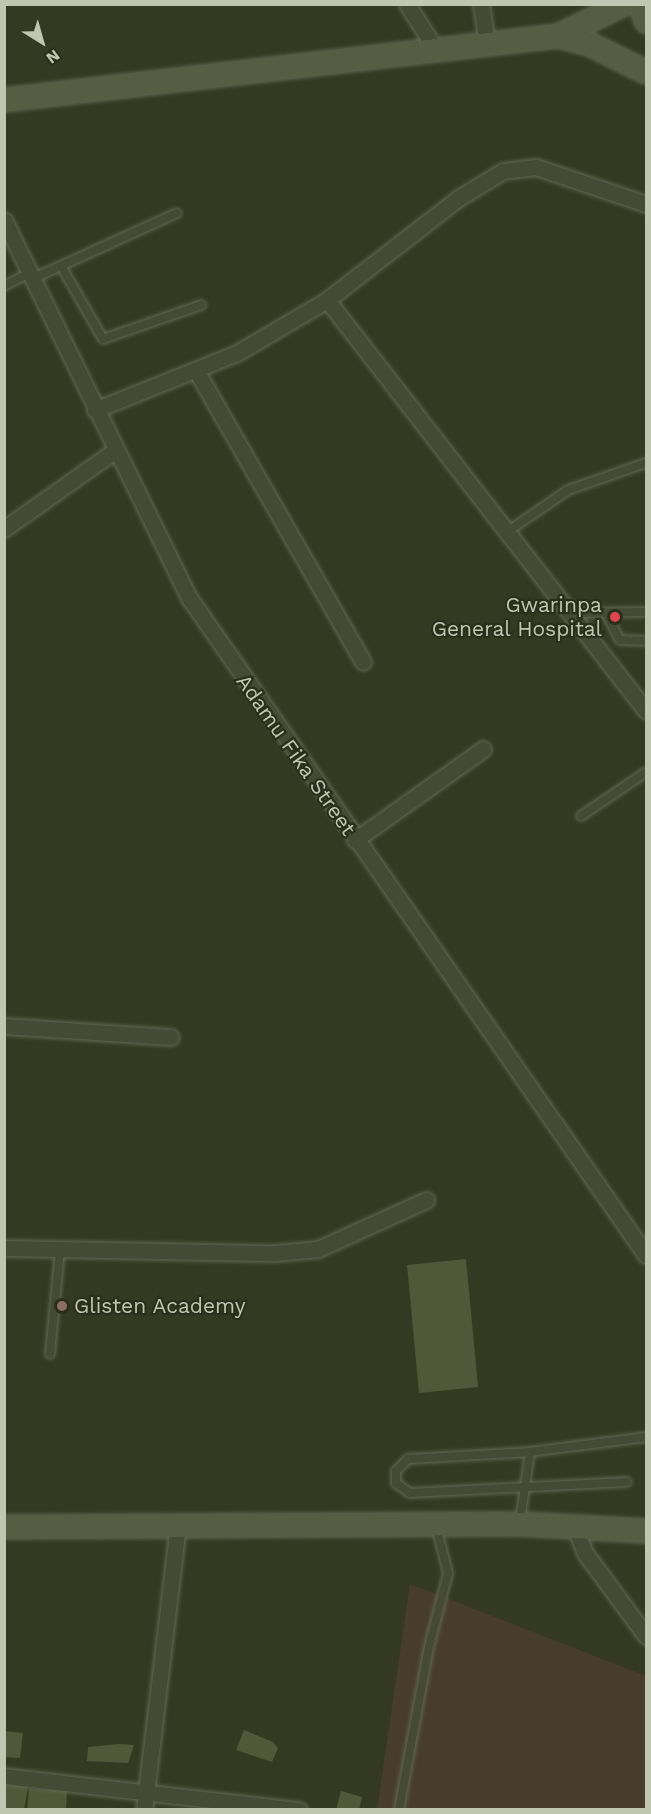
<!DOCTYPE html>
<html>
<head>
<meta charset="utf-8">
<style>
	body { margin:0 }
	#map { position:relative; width:651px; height:1814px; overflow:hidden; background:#343a21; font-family:"Work Sans",sans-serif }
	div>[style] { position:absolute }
	.green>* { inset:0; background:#483d2d }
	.building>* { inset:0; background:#505839 }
	.roads { filter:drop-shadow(0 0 2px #626852) drop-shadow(0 0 2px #626852) }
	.lane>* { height:8px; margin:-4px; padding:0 4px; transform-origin:4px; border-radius:4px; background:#444a34 }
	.street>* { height:15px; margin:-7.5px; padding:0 7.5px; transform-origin:7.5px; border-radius:7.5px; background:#444a34 }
	.secondary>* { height:22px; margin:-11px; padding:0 11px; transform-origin:11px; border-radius:11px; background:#555d42 }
	.dots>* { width:16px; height:16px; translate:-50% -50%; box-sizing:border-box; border:3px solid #292f1a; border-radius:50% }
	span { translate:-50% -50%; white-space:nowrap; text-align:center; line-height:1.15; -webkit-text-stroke:4.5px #292f1a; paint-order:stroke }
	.poi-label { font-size:21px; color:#c0c6af }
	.right { translate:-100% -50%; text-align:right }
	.left { translate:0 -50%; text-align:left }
	.street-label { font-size:21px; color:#c0c6af }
	.frame { position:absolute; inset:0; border:6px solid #c0c6af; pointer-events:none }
	.north { position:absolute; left:12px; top:12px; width:60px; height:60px; -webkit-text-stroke:4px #292f1a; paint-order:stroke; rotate:143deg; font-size:16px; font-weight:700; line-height:24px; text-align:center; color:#c0c6af }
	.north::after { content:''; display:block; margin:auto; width:21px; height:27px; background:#c0c6af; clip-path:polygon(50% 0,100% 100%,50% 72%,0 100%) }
</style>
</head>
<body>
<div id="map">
	<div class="green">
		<div style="clip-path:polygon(410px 1584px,646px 1676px,646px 1809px,377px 1810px)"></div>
	</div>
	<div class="building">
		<div style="clip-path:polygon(466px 1259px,478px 1387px,419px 1393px,407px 1265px)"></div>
		<div style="clip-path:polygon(244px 1730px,273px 1742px,278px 1748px,272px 1762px,236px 1750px)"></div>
		<div style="clip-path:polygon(4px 1731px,23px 1733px,20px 1758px,4px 1757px)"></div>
		<div style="clip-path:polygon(119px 1744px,134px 1745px,128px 1763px,87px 1761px,88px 1747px)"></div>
		<div style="clip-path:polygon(4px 1784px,28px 1787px,24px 1810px,4px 1810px)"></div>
		<div style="clip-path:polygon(29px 1789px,67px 1791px,66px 1810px,27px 1810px)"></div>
		<div style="clip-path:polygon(341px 1791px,362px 1797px,359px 1810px,336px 1810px)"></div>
	</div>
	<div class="roads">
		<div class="lane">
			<div style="left:61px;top:266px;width:84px;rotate:60.1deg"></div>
			<div style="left:103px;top:339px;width:104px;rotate:-19.1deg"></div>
			<div style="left:32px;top:279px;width:159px;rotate:-24.5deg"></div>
			<div style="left:4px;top:286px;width:28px;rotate:-27deg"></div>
			<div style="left:507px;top:532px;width:74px;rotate:-34.5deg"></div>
			<div style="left:568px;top:490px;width:83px;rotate:-19.1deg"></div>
			<div style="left:572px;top:613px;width:74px;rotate:-0.8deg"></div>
			<div style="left:606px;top:613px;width:30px;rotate:63deg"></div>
			<div style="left:620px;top:640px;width:26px;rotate:2deg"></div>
			<div style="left:581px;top:816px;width:78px;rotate:-34.1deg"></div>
			<div style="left:50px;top:1354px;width:104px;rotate:-84.5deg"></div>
			<div style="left:530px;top:1452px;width:122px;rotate:176.7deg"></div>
			<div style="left:408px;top:1459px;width:17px;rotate:135deg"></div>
			<div style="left:396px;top:1471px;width:12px;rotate:90deg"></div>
			<div style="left:396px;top:1483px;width:17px;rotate:36deg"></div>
			<div style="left:410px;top:1493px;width:217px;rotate:-2.9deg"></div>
			<div style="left:520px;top:1521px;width:70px;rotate:-81.8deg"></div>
			<div style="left:530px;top:1452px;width:117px;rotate:-7.4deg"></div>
			<div style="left:399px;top:1810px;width:166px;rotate:-79.6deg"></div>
			<div style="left:429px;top:1647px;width:76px;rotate:-75.6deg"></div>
			<div style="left:448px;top:1573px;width:49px;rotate:-104.3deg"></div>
		</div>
		<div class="street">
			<div style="left:407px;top:4px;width:54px;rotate:57.8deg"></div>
			<div style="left:481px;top:4px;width:40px;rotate:81.5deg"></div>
			<div style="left:4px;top:220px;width:422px;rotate:63.9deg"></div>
			<div style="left:190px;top:599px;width:799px;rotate:55.2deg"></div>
			<div style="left:327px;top:300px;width:520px;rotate:52.18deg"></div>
			<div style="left:197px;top:372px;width:334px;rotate:60.2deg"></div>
			<div style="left:95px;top:410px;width:153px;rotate:-21.9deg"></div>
			<div style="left:237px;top:353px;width:104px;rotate:-30.5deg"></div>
			<div style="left:327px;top:300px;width:165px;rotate:-37.8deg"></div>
			<div style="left:457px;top:199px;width:54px;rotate:-31.3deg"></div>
			<div style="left:503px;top:171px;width:33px;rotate:-7deg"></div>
			<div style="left:536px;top:167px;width:116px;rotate:18.6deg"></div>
			<div style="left:4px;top:529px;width:135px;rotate:-35.3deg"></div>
			<div style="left:355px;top:840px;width:157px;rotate:-35.4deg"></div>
			<div style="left:4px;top:1026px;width:167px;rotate:3.8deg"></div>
			<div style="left:4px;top:1248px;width:271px;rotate:1.1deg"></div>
			<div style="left:275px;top:1253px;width:43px;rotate:-5.3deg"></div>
			<div style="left:318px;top:1249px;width:119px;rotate:-24.4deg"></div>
			<div style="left:575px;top:1527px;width:28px;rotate:69deg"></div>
			<div style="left:585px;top:1553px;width:103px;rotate:53.7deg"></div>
			<div style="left:4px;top:1776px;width:297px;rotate:6.6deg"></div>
			<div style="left:144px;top:1810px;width:287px;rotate:-83.2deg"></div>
		</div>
		<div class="secondary">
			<div style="left:641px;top:4px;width:18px;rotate:74deg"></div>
			<div style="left:558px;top:36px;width:30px;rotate:14deg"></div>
			<div style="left:587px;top:43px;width:66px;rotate:26.2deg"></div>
			<div style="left:4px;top:100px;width:558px;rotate:-6.59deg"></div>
			<div style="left:558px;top:36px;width:73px;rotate:-25.9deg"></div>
			<div style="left:4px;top:1527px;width:516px;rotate:-0.33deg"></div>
			<div style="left:520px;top:1524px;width:126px;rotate:3.2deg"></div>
		</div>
	</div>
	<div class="dots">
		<div style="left:615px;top:617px;background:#e0444e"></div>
		<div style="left:62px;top:1306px;background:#8d6e63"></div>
	</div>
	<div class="poi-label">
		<span class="right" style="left:602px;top:617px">Gwarinpa<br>General Hospital</span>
		<span class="left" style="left:74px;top:1306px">Glisten Academy</span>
	</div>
	<div class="street-label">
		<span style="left:296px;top:755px;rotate:55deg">Adamu Fika Street</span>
	</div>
	<div class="frame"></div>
	<div class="north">N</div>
</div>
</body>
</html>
